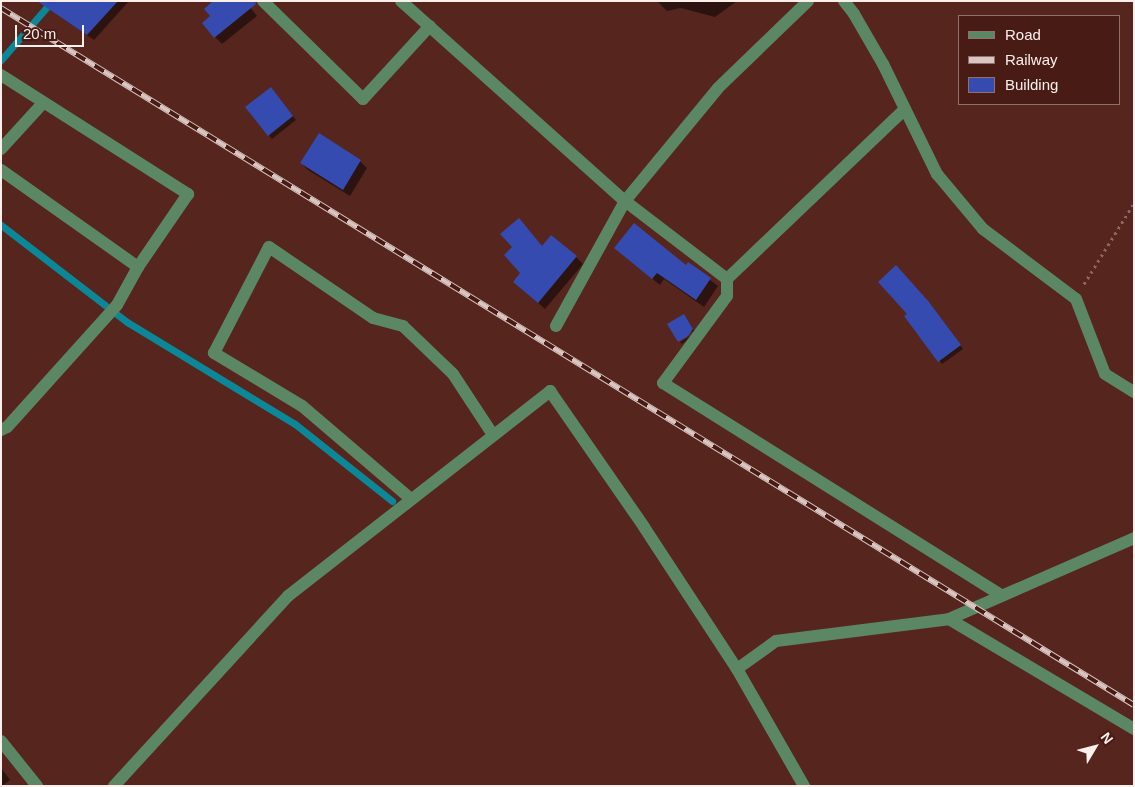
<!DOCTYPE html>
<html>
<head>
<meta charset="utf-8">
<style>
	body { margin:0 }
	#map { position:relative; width:1135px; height:787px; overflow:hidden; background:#55251e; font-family:Arial,sans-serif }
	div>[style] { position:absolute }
	.shadow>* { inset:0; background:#0007 }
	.stream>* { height:7px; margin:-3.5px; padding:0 3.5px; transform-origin:3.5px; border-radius:3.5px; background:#0c8797 }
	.building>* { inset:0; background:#354baf }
	.path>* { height:3px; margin-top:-1.5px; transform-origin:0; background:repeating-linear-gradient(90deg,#8c6862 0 2.5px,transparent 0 6.5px) }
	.minor>* { height:12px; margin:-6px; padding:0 6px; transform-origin:6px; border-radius:6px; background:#5b8764 }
	.rail>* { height:5.5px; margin-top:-2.75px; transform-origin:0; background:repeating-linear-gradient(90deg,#491b15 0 11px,#d9c5c1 0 22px); box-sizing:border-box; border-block:1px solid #d9c5c1 }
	span { translate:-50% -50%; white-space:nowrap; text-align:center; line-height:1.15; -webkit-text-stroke:4px #491b15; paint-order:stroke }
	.frame { position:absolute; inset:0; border:2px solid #fcefec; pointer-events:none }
	.legend { position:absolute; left:958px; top:15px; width:162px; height:90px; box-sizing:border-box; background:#491b15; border:1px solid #91706b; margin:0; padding:6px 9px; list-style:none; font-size:15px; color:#fcefec }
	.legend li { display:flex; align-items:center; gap:10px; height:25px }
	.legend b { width:25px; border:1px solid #91706b }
	.north { position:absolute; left:1070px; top:722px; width:50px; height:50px; -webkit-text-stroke:4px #491b15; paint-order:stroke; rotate:53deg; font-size:14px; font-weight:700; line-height:20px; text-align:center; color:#fcefec }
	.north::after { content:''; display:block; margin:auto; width:18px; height:22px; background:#fcefec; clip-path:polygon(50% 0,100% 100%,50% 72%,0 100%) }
	.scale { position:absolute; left:15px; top:25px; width:69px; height:22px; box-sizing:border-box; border:2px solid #fcefec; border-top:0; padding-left:6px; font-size:15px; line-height:18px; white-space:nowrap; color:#fcefec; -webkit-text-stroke:4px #491b15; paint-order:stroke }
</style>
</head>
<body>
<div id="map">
	<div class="shadow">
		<div style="clip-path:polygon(39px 1px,129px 1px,94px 40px)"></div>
		<div style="clip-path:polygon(245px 1px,257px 16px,222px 44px,215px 37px,212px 17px)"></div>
		<div style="clip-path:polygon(657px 1px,737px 1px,715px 17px,681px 8px,667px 11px)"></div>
		<div style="clip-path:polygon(274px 92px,296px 120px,272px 139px,247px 107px)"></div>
		<div style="clip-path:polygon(360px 161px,367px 168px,350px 196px,308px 170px,301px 163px)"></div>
		<div style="clip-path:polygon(543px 248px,576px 257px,583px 264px,545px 309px,522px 289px)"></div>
		<div style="clip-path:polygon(623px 255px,686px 267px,689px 264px,718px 286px,704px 307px,664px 279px,660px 285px)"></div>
		<div style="clip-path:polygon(896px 267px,932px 306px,963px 349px,942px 364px,909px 314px)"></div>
		<div style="clip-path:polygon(687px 319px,695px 333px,682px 344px,680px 342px,694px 334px,693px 331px,678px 340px)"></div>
		<div style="clip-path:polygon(1px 768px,10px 780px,2px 786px,1px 786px)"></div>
	</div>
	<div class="stream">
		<div style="left:1px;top:60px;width:77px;rotate:-49.2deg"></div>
		<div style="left:1px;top:225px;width:159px;rotate:37.6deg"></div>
		<div style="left:127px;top:322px;width:197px;rotate:31.3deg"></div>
		<div style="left:295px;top:424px;width:124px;rotate:38.4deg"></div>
	</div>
	<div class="building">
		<div style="clip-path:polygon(37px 1px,118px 1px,87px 35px)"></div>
		<div style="clip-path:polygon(213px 1px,255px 1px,256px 4px,214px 38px,202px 23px,210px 16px,204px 9px)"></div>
		<div style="clip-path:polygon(271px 87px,293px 116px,268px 136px,245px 107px)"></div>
		<div style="clip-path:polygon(319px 133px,361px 160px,343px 190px,300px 163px)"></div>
		<div style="clip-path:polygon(519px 218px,542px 246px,551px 235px,577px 256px,538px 303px,513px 282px,520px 273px,504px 255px,512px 247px,500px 234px)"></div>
		<div style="clip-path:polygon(634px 223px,686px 265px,688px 262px,711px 278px,696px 300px,657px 273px,652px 279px,614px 248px)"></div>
		<div style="clip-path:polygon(896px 265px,929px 302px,961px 345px,938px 362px,904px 316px,907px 314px,878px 282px)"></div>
		<div style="clip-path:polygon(684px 314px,693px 329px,688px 336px,678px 342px,667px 324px)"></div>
	</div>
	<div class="path">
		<div style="left:1084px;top:284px;width:95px;rotate:-58.3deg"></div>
	</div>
	<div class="minor">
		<div style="left:263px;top:1px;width:140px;rotate:44.4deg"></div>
		<div style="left:363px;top:99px;width:99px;rotate:-47.5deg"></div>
		<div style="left:401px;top:1px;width:300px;rotate:41.8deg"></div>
		<div style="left:625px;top:201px;width:128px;rotate:37.4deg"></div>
		<div style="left:727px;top:279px;width:246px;rotate:-43.7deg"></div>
		<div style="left:844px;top:1px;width:16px;rotate:52deg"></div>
		<div style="left:854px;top:14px;width:58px;rotate:59.9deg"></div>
		<div style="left:883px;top:64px;width:123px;rotate:63.9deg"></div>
		<div style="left:937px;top:174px;width:72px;rotate:50.1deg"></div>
		<div style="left:983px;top:229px;width:116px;rotate:37deg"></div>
		<div style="left:1076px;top:299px;width:80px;rotate:68.9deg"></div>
		<div style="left:1105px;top:374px;width:34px;rotate:32deg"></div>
		<div style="left:1px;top:75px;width:222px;rotate:32.5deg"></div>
		<div style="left:188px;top:194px;width:88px;rotate:124.4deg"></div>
		<div style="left:138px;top:267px;width:43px;rotate:118.9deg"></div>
		<div style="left:117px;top:305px;width:164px;rotate:132deg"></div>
		<div style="left:7px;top:427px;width:7px;rotate:153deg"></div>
		<div style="left:1px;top:149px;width:62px;rotate:-47.6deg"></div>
		<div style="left:1px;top:170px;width:168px;rotate:35.3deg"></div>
		<div style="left:727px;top:279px;width:17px;rotate:90deg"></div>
		<div style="left:727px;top:296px;width:108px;rotate:126.3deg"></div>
		<div style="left:663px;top:383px;width:400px;rotate:32.1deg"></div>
		<div style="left:556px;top:326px;width:143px;rotate:-61.1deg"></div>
		<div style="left:625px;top:201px;width:146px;rotate:-50.5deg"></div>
		<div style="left:718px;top:88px;width:125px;rotate:-44deg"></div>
		<div style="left:411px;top:499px;width:143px;rotate:-139.5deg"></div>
		<div style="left:302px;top:406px;width:103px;rotate:-148.9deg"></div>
		<div style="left:214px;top:353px;width:119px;rotate:-62.6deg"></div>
		<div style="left:269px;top:247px;width:126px;rotate:34.3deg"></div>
		<div style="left:373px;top:318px;width:31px;rotate:15deg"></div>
		<div style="left:403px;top:326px;width:69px;rotate:43.8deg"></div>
		<div style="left:453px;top:374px;width:73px;rotate:56.7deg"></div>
		<div style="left:949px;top:619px;width:202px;rotate:-23.6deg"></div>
		<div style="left:737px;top:669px;width:48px;rotate:-35.7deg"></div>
		<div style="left:776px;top:641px;width:174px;rotate:-7.2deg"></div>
		<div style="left:949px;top:619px;width:215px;rotate:30.7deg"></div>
		<div style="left:1px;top:741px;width:58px;rotate:51.3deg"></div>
		<div style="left:114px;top:786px;width:258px;rotate:-47.5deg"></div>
		<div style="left:288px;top:596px;width:333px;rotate:-38deg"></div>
		<div style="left:550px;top:391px;width:165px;rotate:55.3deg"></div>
		<div style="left:644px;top:527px;width:170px;rotate:56.8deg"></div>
		<div style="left:737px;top:669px;width:135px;rotate:60.2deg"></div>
	</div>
	<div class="rail">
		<div style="left:1px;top:8px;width:1330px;rotate:31.6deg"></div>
	</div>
	<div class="frame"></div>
	<ul class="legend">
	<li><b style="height:6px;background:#5b8764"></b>Road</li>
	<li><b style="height:6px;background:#d9c5c1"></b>Railway</li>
	<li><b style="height:14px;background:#354baf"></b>Building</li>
	</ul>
	<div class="north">N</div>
	<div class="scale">20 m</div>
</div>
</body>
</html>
